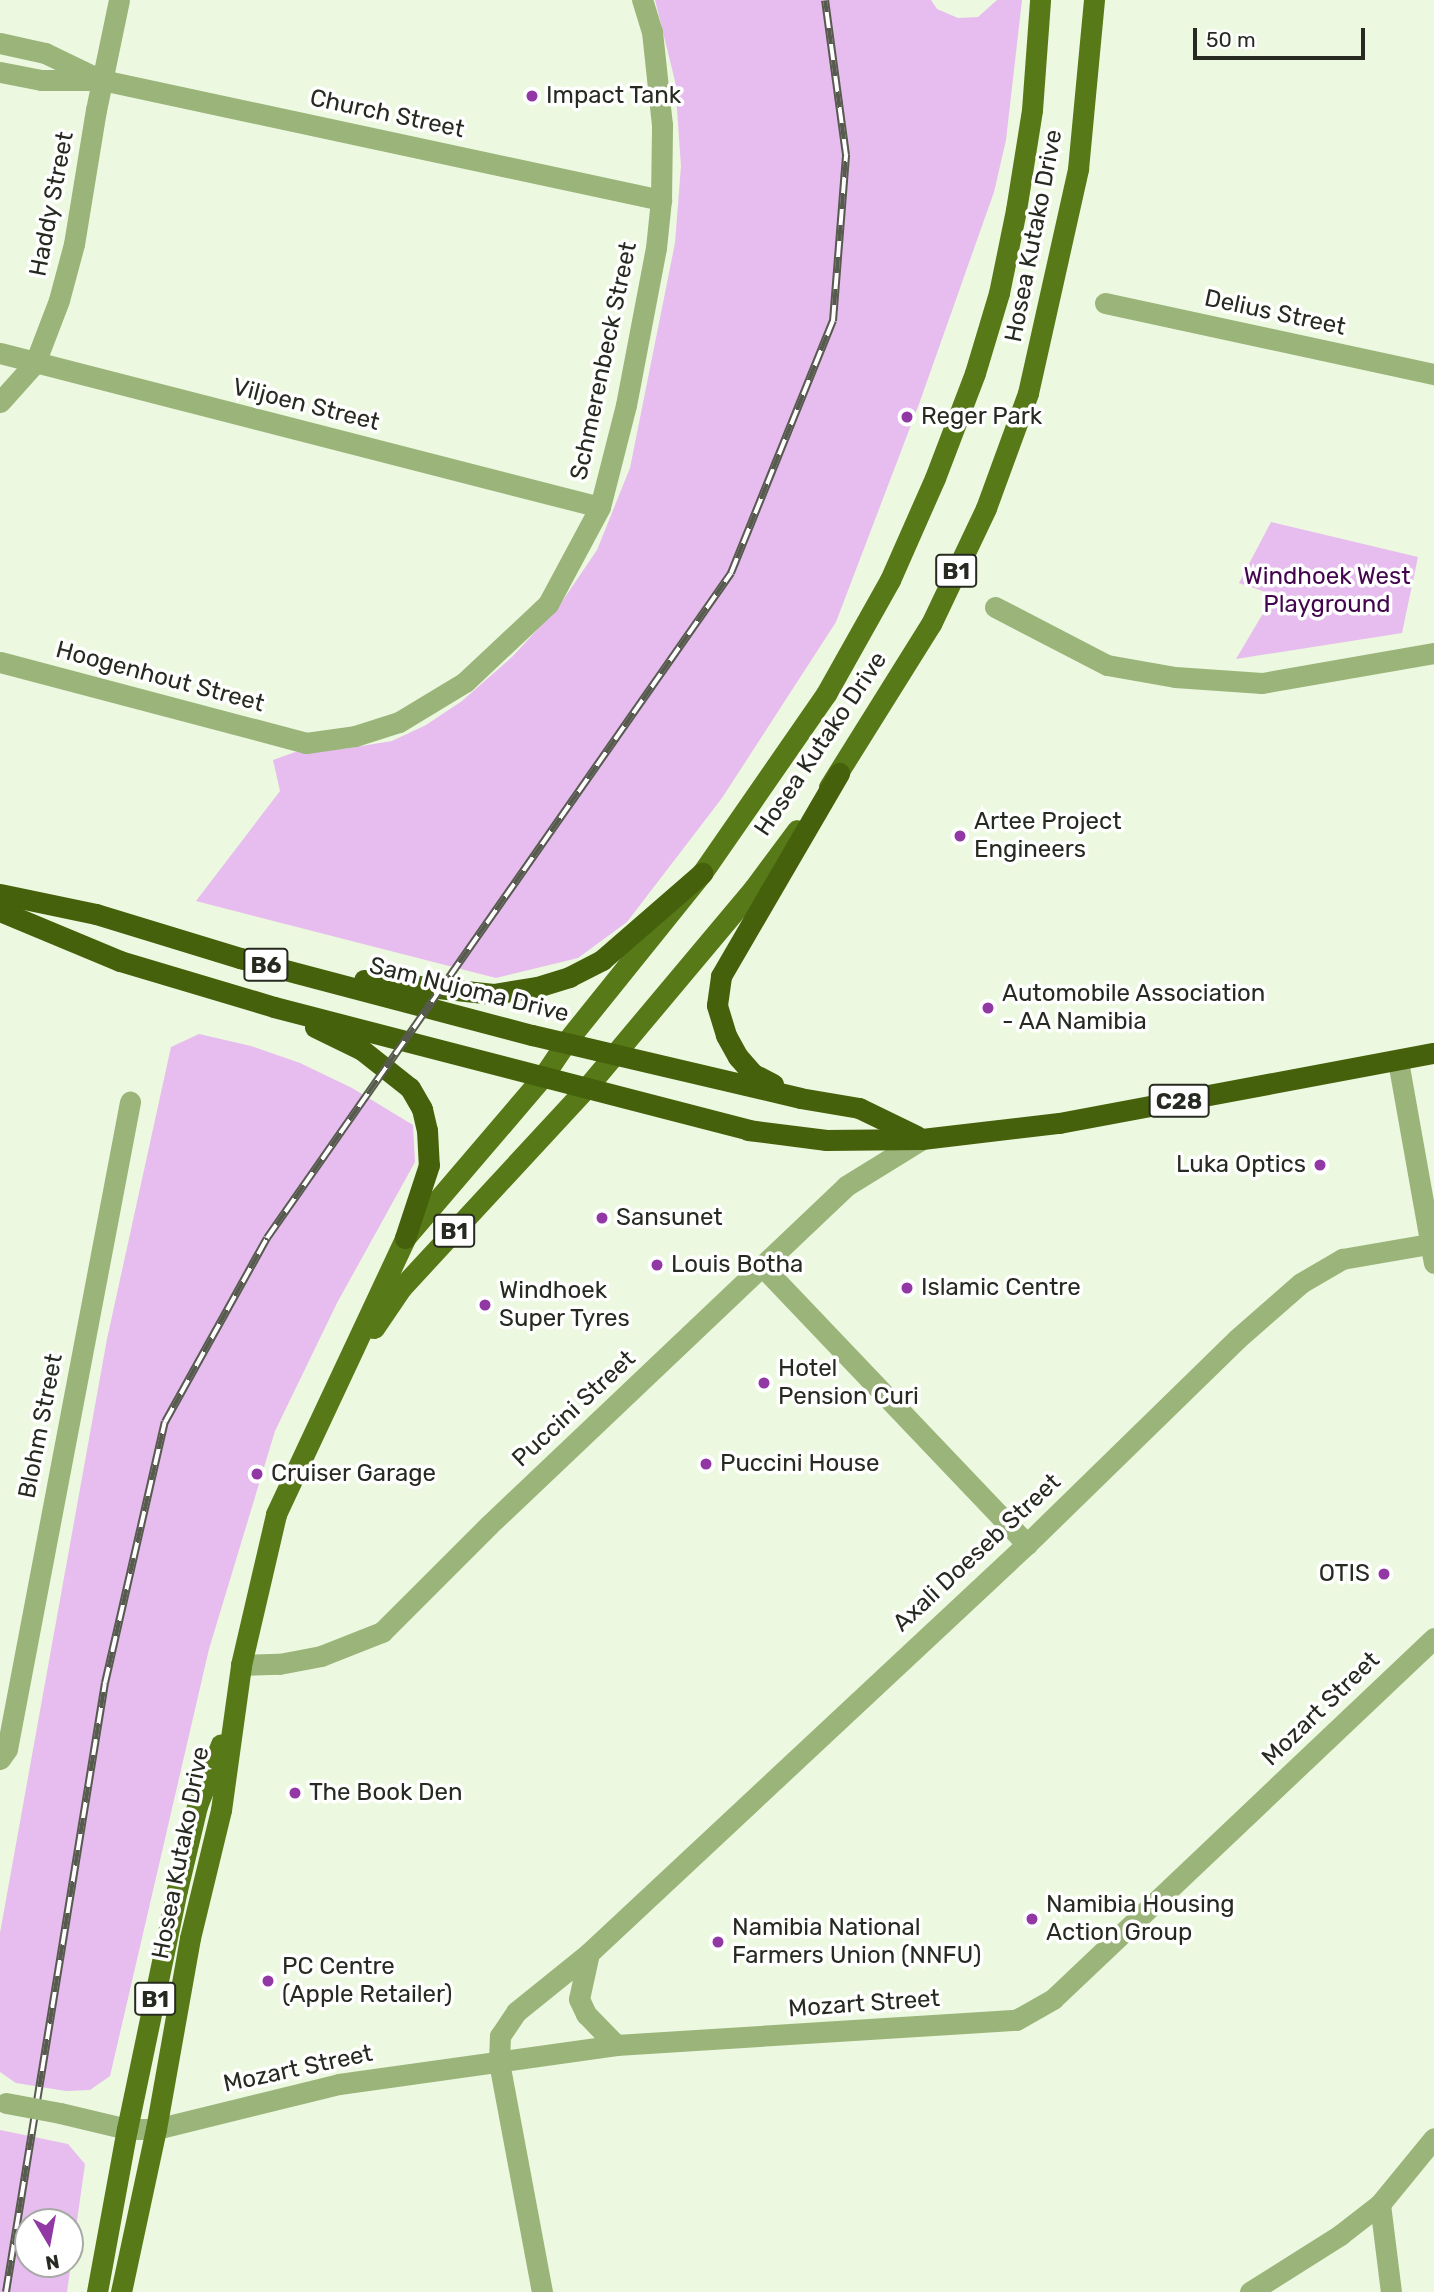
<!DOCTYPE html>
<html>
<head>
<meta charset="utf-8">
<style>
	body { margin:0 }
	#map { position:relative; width:1434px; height:2292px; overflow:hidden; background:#ecf8df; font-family:Rubik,sans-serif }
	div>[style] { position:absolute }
	.green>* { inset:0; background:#e6bdee }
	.minor>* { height:21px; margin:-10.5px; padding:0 10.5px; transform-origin:10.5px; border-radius:10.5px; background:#9ab47a }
	.major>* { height:21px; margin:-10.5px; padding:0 10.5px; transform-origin:10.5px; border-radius:10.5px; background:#577917 }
	.highway>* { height:21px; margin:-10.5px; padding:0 10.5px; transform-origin:10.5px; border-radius:10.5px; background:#45610b }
	.rail>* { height:8px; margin-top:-4px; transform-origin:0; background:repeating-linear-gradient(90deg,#fff 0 16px,#565b4e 0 32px); box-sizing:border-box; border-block:2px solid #565b4e }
	.minor-bridge>* { height:21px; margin:-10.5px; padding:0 10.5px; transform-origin:10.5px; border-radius:10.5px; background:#9ab47a }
	.dots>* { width:19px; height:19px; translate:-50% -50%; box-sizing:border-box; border:4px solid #fff; border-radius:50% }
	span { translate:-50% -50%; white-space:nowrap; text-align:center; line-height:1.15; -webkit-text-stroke:7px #fff; paint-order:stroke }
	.shield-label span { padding:2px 5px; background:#fff; border:2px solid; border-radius:5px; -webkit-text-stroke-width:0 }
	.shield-label { font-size:23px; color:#262a20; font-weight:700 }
	.poi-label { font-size:24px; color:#262a20 }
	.left { translate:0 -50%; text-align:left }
	.right { translate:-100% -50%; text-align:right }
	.street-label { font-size:24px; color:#262a20 }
	.park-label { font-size:24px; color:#43064e }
	.north { position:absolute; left:14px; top:2208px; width:70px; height:70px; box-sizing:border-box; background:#fff; border:2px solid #a8aaa6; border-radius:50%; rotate:170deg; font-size:19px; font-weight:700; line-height:28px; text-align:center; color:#262a20 }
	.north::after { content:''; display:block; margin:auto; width:24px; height:32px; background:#9238a4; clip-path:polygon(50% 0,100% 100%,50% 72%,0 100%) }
	.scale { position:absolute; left:1193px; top:28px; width:172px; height:32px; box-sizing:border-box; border:4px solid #262a20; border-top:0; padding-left:9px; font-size:21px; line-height:24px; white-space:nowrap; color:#262a20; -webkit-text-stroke:5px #fff; paint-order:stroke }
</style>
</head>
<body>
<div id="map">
	<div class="green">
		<div style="clip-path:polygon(655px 0,931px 0,937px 9px,958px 18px,978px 17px,997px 0,1022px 0,1006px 140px,994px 192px,919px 404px,836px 622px,722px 798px,627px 922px,578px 958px,496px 978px,196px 901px,280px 791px,273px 760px,301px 750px,343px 749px,392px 741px,426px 725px,462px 701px,513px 656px,559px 606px,597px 550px,630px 468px,675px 243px,681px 166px,675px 81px)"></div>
		<div style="clip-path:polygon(1271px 522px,1418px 557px,1402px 633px,1236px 659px,1274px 595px,1239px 583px)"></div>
		<div style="clip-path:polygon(199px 1034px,251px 1046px,300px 1063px,352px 1088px,413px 1125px,415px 1162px,337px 1303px,275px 1431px,209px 1649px,110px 2076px,90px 2090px,66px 2091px,16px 2083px,0 2072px,0 1933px,107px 1339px,171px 1047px)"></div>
		<div style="clip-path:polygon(evenodd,0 2130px,68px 2144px,85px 2164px,67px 2292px,0 2292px,0 2130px,28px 2222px,70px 2222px,70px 2264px,28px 2264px,28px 2222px)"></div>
	</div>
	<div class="minor">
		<div style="left:0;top:43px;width:46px;rotate:12.5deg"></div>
		<div style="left:45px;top:53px;width:58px;rotate:25.7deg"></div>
		<div style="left:0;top:72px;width:42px;rotate:11deg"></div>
		<div style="left:41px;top:80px;width:61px"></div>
		<div style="left:102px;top:80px;width:572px;rotate:12.12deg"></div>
		<div style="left:1105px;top:303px;width:337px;rotate:12.2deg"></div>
		<div style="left:0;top:353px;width:619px;rotate:14.4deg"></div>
		<div style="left:0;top:402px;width:52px;rotate:-48.1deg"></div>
		<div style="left:35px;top:363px;width:67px;rotate:-69.1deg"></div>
		<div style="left:59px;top:300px;width:58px;rotate:-75deg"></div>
		<div style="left:74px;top:244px;width:136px;rotate:-80.7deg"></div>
		<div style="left:96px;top:110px;width:112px;rotate:-78.2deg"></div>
		<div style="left:995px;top:607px;width:126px;rotate:27.4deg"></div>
		<div style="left:1107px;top:665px;width:69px;rotate:10deg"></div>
		<div style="left:1175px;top:677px;width:87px;rotate:3.9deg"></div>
		<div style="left:1262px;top:683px;width:175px;rotate:-9.9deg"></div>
		<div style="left:0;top:662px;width:317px;rotate:14.8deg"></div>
		<div style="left:306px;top:743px;width:49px;rotate:-8.1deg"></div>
		<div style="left:355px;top:736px;width:46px;rotate:-17.7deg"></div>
		<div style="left:399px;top:722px;width:77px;rotate:-31.2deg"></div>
		<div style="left:465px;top:682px;width:114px;rotate:-43.2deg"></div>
		<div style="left:548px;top:604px;width:110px;rotate:-61.8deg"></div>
		<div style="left:600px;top:507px;width:105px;rotate:-75.7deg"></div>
		<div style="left:626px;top:405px;width:160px;rotate:-79.2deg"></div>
		<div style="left:656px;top:248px;width:48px;rotate:-84.1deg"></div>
		<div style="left:661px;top:200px;width:75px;rotate:-89.2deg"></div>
		<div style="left:662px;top:125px;width:94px;rotate:-96.1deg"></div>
		<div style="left:652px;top:32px;width:34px;rotate:-107deg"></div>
		<div style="left:1398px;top:1061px;width:205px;rotate:79.9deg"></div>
		<div style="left:763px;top:1267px;width:383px;rotate:46.4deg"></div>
		<div style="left:241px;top:1665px;width:38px;rotate:-2deg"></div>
		<div style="left:279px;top:1664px;width:43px;rotate:-10.8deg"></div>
		<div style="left:321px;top:1656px;width:66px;rotate:-21.5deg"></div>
		<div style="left:382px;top:1632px;width:151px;rotate:-45deg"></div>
		<div style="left:489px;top:1525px;width:492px;rotate:-43.5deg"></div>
		<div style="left:846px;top:1186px;width:89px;rotate:-31.7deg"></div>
		<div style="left:0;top:1759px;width:12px;rotate:-55deg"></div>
		<div style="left:7px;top:1749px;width:659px;rotate:-79.24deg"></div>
		<div style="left:589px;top:1953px;width:47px;rotate:102.3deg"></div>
		<div style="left:579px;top:1999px;width:17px;rotate:65deg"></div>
		<div style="left:586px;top:2014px;width:43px;rotate:45.9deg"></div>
		<div style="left:60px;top:2113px;width:69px;rotate:13.4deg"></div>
		<div style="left:127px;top:2129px;width:29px"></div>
		<div style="left:156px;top:2129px;width:188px;rotate:-13.8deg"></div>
		<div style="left:339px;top:2084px;width:280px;rotate:-8deg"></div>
		<div style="left:616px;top:2045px;width:401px;rotate:-3.6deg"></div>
		<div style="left:1016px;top:2020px;width:43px;rotate:-29.6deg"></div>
		<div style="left:1053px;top:1999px;width:525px;rotate:-43.46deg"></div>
		<div style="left:1380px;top:2204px;width:89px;rotate:82.9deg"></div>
		<div style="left:542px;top:2292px;width:233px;rotate:-100.6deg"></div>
		<div style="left:499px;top:2063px;width:27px;rotate:-88deg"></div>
		<div style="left:500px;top:2036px;width:29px;rotate:-56deg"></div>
		<div style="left:516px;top:2012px;width:94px;rotate:-38.9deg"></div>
		<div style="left:589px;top:1953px;width:599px;rotate:-43.04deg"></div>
		<div style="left:1027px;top:1544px;width:293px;rotate:-44.3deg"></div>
		<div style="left:1237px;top:1339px;width:85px;rotate:-41.2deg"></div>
		<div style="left:1301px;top:1283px;width:48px;rotate:-30.3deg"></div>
		<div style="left:1342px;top:1259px;width:88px;rotate:-9.8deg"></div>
		<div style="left:1250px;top:2292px;width:107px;rotate:-32.3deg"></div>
		<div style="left:1340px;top:2235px;width:51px;rotate:-37.8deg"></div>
		<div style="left:1380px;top:2204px;width:85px;rotate:-50.7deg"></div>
	</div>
	<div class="major">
		<div style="left:829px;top:787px;width:192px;rotate:-58deg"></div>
		<div style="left:931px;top:624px;width:128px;rotate:-64.6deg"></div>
		<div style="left:986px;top:508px;width:122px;rotate:-69.9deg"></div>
		<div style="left:1028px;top:393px;width:230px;rotate:-77.4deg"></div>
		<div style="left:1078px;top:169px;width:170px;rotate:-84.6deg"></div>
		<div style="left:374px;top:1328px;width:50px;rotate:-55.7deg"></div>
		<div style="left:402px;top:1287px;width:274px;rotate:-47.2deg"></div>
		<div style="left:588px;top:1086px;width:258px;rotate:-50deg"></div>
		<div style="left:754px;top:888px;width:72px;rotate:-53.4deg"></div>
		<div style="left:97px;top:2292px;width:166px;rotate:-79.6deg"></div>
		<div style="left:127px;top:2129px;width:244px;rotate:-78.2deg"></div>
		<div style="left:177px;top:1890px;width:86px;rotate:-76.6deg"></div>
		<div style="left:197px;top:1806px;width:66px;rotate:-68.8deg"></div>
		<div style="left:121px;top:2292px;width:167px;rotate:-77.9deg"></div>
		<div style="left:156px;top:2129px;width:194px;rotate:-79.9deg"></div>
		<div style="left:190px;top:1938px;width:132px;rotate:-76.4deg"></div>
		<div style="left:221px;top:1810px;width:146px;rotate:-82.1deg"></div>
		<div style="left:241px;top:1665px;width:155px;rotate:-76.9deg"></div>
		<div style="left:276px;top:1514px;width:305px;rotate:-64.9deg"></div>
		<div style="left:405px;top:1238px;width:214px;rotate:-49.5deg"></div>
		<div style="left:544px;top:1075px;width:40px;rotate:-56deg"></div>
		<div style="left:566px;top:1042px;width:217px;rotate:-51.2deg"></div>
		<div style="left:702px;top:873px;width:218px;rotate:-55.3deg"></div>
		<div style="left:826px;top:694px;width:131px;rotate:-60.7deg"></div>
		<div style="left:890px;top:580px;width:111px;rotate:-66.2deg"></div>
		<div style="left:935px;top:478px;width:112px;rotate:-69.1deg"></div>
		<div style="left:975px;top:373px;width:84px;rotate:-73.3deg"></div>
		<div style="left:999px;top:293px;width:85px;rotate:-78.4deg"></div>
		<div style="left:1016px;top:210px;width:101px;rotate:-80.9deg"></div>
		<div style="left:1032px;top:110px;width:110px;rotate:-85.8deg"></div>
	</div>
	<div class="highway">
		<div style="left:0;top:894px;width:98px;rotate:11.8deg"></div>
		<div style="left:96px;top:914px;width:151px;rotate:17deg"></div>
		<div style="left:240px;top:958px;width:302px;rotate:14.8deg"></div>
		<div style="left:532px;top:1035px;width:275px;rotate:13.2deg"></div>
		<div style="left:800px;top:1098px;width:60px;rotate:9.6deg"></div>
		<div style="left:859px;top:1108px;width:64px;rotate:25.8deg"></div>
		<div style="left:0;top:911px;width:130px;rotate:22.6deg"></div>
		<div style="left:120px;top:961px;width:161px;rotate:16.6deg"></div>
		<div style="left:274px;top:1007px;width:490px;rotate:14.5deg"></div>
		<div style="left:748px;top:1130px;width:79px;rotate:7.3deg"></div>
		<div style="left:826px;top:1140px;width:96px;rotate:-0.6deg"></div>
		<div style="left:922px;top:1139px;width:138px;rotate:-6.7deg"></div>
		<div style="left:1059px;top:1123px;width:381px;rotate:-10.6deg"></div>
		<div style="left:364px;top:980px;width:130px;rotate:6.2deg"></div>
		<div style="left:493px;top:994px;width:45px;rotate:-9deg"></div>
		<div style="left:537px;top:987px;width:34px;rotate:-17deg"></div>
		<div style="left:569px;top:977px;width:37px;rotate:-27deg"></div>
		<div style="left:602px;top:960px;width:133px;rotate:-41deg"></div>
		<div style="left:315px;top:1027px;width:52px;rotate:26.1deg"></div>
		<div style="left:362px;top:1050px;width:61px;rotate:38.4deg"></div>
		<div style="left:410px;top:1088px;width:24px;rotate:60deg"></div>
		<div style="left:422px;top:1109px;width:22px;rotate:77deg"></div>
		<div style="left:427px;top:1130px;width:35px;rotate:87deg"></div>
		<div style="left:429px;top:1165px;width:77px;rotate:108.2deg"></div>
		<div style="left:773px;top:1084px;width:22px;rotate:-153deg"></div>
		<div style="left:753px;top:1074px;width:23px;rotate:-131deg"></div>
		<div style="left:738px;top:1057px;width:25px;rotate:-119deg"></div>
		<div style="left:726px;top:1035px;width:31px;rotate:-107deg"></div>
		<div style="left:717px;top:1005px;width:29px;rotate:-82deg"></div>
		<div style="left:721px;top:976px;width:235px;rotate:-59.8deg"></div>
	</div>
	<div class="rail">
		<div style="left:6px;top:2292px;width:617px;rotate:-80.77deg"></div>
		<div style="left:105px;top:1683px;width:268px;rotate:-77.1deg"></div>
		<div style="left:165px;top:1422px;width:210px;rotate:-61deg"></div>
		<div style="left:267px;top:1238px;width:811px;rotate:-55.09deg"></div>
		<div style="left:731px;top:573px;width:272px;rotate:-68deg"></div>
		<div style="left:833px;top:321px;width:167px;rotate:-85.5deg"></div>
		<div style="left:846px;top:155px;width:156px;rotate:-97.7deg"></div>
	</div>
	<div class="minor-bridge">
		<div style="left:6px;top:2103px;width:55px;rotate:10.5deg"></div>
	</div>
	<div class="dots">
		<div style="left:532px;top:96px;background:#9238a4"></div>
		<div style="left:907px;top:417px;background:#9238a4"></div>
		<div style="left:960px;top:836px;background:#9238a4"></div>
		<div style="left:988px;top:1008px;background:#9238a4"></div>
		<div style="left:1320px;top:1165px;background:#9238a4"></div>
		<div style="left:602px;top:1218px;background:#9238a4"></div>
		<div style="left:657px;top:1265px;background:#9238a4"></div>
		<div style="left:907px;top:1288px;background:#9238a4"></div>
		<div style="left:485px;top:1305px;background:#9238a4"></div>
		<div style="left:764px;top:1383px;background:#9238a4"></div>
		<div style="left:706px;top:1464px;background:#9238a4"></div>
		<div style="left:257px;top:1474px;background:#9238a4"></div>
		<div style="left:1384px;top:1574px;background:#9238a4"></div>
		<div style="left:295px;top:1793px;background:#9238a4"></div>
		<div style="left:1032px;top:1919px;background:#9238a4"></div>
		<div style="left:718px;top:1942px;background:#9238a4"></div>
		<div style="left:268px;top:1981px;background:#9238a4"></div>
	</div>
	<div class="shield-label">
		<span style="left:956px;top:571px">B1</span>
		<span style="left:266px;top:965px">B6</span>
		<span style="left:1179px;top:1101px">C28</span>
		<span style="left:454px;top:1231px">B1</span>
		<span style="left:155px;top:1999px">B1</span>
	</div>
	<div class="poi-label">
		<span class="left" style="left:546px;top:96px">Impact Tank</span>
		<span class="left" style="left:921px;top:417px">Reger Park</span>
		<span class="left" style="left:974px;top:836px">Artee Project<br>Engineers</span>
		<span class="left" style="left:1002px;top:1008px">Automobile Association<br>- AA Namibia</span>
		<span class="right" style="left:1306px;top:1165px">Luka Optics</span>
		<span class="left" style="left:616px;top:1218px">Sansunet</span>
		<span class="left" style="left:671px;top:1265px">Louis Botha</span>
		<span class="left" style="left:921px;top:1288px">Islamic Centre</span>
		<span class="left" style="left:499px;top:1305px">Windhoek<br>Super Tyres</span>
		<span class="left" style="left:778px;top:1383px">Hotel<br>Pension Curi</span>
		<span class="left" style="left:720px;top:1464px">Puccini House</span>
		<span class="left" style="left:271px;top:1474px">Cruiser Garage</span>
		<span class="right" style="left:1370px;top:1574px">OTIS</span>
		<span class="left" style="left:309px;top:1793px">The Book Den</span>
		<span class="left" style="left:1046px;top:1919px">Namibia Housing<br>Action Group</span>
		<span class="left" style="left:732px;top:1942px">Namibia National<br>Farmers Union (NNFU)</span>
		<span class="left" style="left:282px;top:1981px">PC Centre<br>(Apple Retailer)</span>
	</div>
	<div class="street-label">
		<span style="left:387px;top:114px;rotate:12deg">Church Street</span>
		<span style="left:52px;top:204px;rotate:-79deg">Haddy Street</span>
		<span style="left:1034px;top:236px;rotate:-79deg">Hosea Kutako Drive</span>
		<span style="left:1275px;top:313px;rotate:12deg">Delius Street</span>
		<span style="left:604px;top:361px;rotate:-78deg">Schmerenbeck Street</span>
		<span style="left:306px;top:405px;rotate:14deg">Viljoen Street</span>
		<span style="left:160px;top:677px;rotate:15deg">Hoogenhout Street</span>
		<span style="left:821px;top:744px;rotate:-56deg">Hosea Kutako Drive</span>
		<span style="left:469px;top:990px;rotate:14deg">Sam Nujoma Drive</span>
		<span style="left:574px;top:1409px;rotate:-43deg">Puccini Street</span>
		<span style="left:41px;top:1426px;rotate:-79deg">Blohm Street</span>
		<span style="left:977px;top:1553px;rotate:-43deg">Axali Doeseb Street</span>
		<span style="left:1321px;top:1709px;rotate:-44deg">Mozart Street</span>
		<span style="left:181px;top:1853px;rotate:-79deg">Hosea Kutako Drive</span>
		<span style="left:864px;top:2004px;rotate:-4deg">Mozart Street</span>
		<span style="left:298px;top:2069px;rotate:-12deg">Mozart Street</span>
	</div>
	<div class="park-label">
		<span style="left:1327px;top:591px">Windhoek West<br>Playground</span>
	</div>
	<div class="north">N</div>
	<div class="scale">50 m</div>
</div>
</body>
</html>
